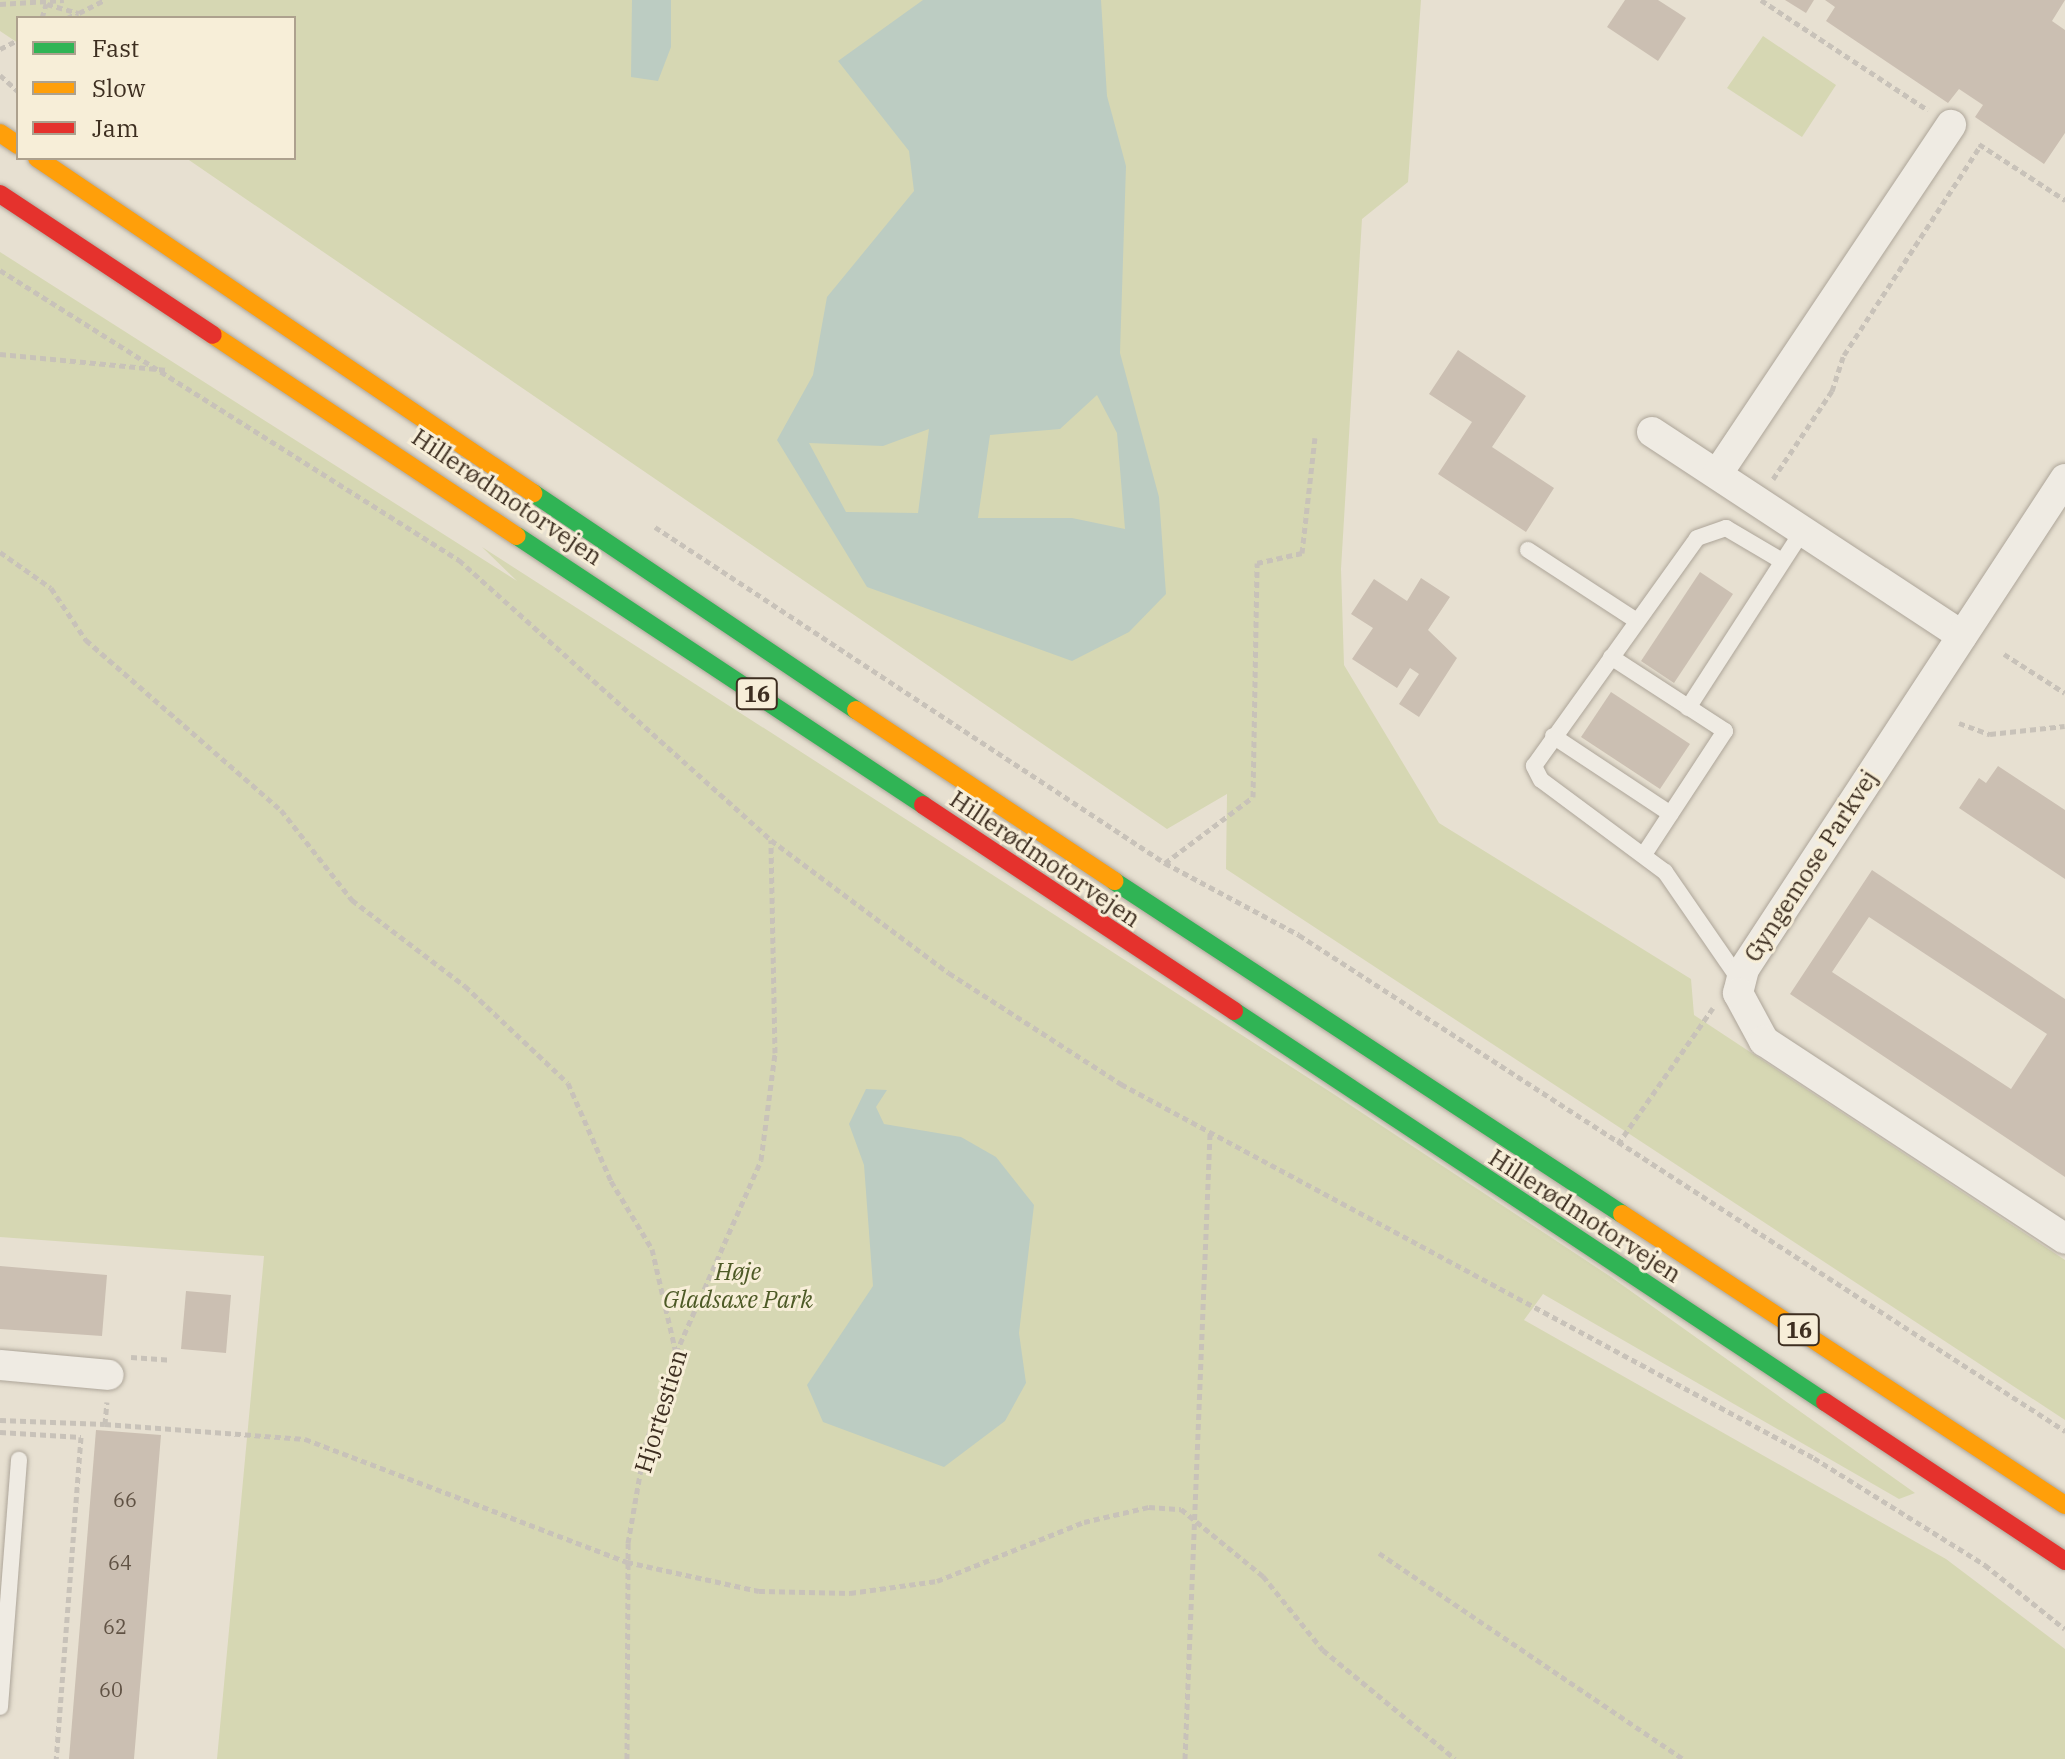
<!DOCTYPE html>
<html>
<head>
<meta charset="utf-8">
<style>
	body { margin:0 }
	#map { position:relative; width:2065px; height:1759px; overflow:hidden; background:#e7e0d1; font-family:"IBM Plex Serif",serif }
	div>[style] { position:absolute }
	.green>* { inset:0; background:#d6d7b3 }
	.water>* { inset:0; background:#bcccc2 }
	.building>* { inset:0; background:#cbbfb2 }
	.path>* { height:5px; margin-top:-2.5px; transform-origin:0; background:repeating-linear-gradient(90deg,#c8c2b9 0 6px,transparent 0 10px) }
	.roads { filter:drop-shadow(0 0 2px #ada599) drop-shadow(0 0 2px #ada599) }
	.lane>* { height:16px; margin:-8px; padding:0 8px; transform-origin:8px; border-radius:8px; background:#efebe3 }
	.street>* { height:30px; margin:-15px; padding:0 15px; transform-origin:15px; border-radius:15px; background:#efebe3 }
	.fast>* { height:18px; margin:-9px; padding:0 9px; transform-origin:9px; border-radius:9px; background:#30b455 }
	.slow>* { height:18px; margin:-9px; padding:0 9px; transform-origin:9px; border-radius:9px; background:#ff9f0a }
	.jam>* { height:18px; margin:-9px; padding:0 9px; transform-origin:9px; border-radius:9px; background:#e5322d }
	span { translate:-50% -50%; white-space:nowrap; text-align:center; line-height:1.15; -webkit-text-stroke:6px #f7eed8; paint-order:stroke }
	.number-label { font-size:20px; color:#605244 }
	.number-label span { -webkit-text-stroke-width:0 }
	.shield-label span { padding:2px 6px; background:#f7eed8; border:2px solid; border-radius:6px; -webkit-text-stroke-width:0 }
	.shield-label { font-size:22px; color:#3d2e20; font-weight:700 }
	.street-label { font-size:24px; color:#3d2e20 }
	.park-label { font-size:24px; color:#4d5a26; font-style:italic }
	.legend { position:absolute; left:16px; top:16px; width:280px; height:144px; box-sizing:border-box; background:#f7eed8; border:2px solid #ada18e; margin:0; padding:10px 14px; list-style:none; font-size:24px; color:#3d2e20 }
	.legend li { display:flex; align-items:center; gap:16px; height:40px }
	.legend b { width:40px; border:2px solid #ada18e }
</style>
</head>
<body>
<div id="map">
	<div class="green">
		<div style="clip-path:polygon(0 0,1421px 0,1408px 182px,1362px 219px,1341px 569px,1344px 665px,1439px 823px,1691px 979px,1694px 1015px,2065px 1260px,2065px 1420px,1226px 869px,1227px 794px,1167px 829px,186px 158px,294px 158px,294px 18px,18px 18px,18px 43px,0 31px)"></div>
		<div style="clip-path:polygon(1763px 36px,1836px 85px,1802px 137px,1727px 88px)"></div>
		<div style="clip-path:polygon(0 252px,517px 581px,482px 547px,1332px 1093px,1611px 1277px,1915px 1493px,1899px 1499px,1543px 1294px,1524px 1320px,1946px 1559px,2065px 1649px,2065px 1759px,217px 1759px,264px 1256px,0 1237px)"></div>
	</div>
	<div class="water">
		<div style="clip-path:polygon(632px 0,671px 0,671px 47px,658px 81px,631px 77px)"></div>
		<div style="clip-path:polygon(evenodd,923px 0,1101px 0,1107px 96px,1126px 166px,1120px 353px,1159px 497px,1166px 594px,1129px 632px,1072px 661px,867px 587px,777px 440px,813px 375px,827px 297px,914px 191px,909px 151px,838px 61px,923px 0,1097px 395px,1117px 433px,1125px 529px,1072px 518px,978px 518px,990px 435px,1060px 429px,1097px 395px,923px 0,929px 429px,918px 513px,846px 512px,809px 443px,883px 446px,929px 429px)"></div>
		<div style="clip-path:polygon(866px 1089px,887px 1090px,876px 1107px,884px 1124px,961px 1137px,996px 1157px,1034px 1205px,1019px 1333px,1026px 1383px,1005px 1421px,944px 1467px,823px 1422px,807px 1385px,873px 1286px,864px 1165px,849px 1124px)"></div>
	</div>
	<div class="building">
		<div style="clip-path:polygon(1625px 0,1658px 0,1686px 18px,1658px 61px,1607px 27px)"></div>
		<div style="clip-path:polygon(1785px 0,1814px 0,1806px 13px)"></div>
		<div style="clip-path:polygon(1825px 0,2065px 0,2052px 21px,2065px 30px,2065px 133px,2044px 164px,1975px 117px,1983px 105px,1959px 89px,1948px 103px,1826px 21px,1835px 7px)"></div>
		<div style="clip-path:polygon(1458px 350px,1526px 396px,1492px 447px,1554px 488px,1526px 532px,1438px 474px,1472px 422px,1429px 394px)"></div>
		<div style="clip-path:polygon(1700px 572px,1733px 594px,1674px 683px,1641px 661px)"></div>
		<div style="clip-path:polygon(1421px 578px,1450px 597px,1428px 630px,1457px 658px,1419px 717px,1399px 704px,1419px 674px,1410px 668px,1397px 688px,1352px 659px,1373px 628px,1351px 614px,1374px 579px,1407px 601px)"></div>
		<div style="clip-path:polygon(1611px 692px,1690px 744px,1660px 789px,1581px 737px)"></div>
		<div style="clip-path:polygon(1998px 766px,2065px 810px,2065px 879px,1959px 808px,1979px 778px,1986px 783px)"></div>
		<div style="clip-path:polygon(evenodd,1872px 870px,2065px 999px,2065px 1177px,1790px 994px,1872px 870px,1869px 917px,2047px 1034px,2011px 1089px,1832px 972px,1869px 917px)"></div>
		<div style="clip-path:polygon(0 1266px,107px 1275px,102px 1336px,0 1329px)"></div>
		<div style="clip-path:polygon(186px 1291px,231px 1295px,226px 1353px,181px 1349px)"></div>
		<div style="clip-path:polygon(96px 1430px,161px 1435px,134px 1759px,69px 1759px)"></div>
	</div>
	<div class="path">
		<div style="left:1761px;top:0;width:200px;rotate:33.4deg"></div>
		<div style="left:0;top:4px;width:64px;rotate:-3.6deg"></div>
		<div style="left:47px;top:4px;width:33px;rotate:16deg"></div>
		<div style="left:79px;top:13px;width:29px;rotate:-27deg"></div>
		<div style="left:42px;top:18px;width:15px;rotate:-74deg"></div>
		<div style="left:67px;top:18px;width:12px;rotate:-24deg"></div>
		<div style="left:0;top:49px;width:20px;rotate:-27deg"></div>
		<div style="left:0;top:75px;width:24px;rotate:42deg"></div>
		<div style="left:1979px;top:144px;width:103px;rotate:33.1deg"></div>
		<div style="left:0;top:270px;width:543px;rotate:32.29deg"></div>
		<div style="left:459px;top:560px;width:419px;rotate:41.9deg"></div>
		<div style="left:771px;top:840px;width:222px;rotate:36.8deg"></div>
		<div style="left:949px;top:973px;width:205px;rotate:32.8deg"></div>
		<div style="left:1121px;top:1084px;width:787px;rotate:28.35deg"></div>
		<div style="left:1814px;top:1458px;width:202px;rotate:32deg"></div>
		<div style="left:1985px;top:1565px;width:102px;rotate:38.7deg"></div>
		<div style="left:0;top:354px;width:168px;rotate:5.5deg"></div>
		<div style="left:1773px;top:479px;width:106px;rotate:-56.2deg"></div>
		<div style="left:1832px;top:391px;width:38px;rotate:-72deg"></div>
		<div style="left:1844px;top:355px;width:251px;rotate:-56.9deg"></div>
		<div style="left:655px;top:527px;width:611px;rotate:33.38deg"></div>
		<div style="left:1165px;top:863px;width:152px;rotate:28.2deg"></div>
		<div style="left:1299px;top:935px;width:913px;rotate:32.92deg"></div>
		<div style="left:0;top:552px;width:62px;rotate:35.2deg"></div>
		<div style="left:51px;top:588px;width:63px;rotate:56.1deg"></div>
		<div style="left:86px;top:640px;width:259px;rotate:41.1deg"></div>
		<div style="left:281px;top:810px;width:115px;rotate:51.7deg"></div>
		<div style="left:352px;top:900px;width:142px;rotate:37.3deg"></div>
		<div style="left:465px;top:986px;width:141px;rotate:43.3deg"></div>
		<div style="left:568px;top:1083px;width:107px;rotate:66.3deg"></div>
		<div style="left:611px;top:1181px;width:79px;rotate:58.9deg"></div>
		<div style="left:652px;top:1249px;width:107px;rotate:77deg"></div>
		<div style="left:2004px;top:654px;width:72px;rotate:32.6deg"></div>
		<div style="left:1959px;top:723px;width:33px;rotate:20deg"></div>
		<div style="left:1990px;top:734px;width:75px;rotate:-6.1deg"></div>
		<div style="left:1165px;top:863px;width:110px;rotate:-36.9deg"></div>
		<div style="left:1253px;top:797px;width:234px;rotate:-89deg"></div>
		<div style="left:1257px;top:563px;width:46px;rotate:-12.5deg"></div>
		<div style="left:1302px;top:553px;width:116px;rotate:-83.6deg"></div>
		<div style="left:1618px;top:1144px;width:166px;rotate:-55.1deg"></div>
		<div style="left:131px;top:1357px;width:39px;rotate:4deg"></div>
		<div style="left:0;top:1420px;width:105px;rotate:2.2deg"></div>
		<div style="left:105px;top:1424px;width:22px;rotate:-85deg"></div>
		<div style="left:105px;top:1424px;width:201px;rotate:4.3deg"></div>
		<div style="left:305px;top:1439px;width:345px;rotate:20.9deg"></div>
		<div style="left:627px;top:1562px;width:135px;rotate:12.4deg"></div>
		<div style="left:759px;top:1591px;width:91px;rotate:1.3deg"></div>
		<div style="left:850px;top:1593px;width:88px;rotate:-7.9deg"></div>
		<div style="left:937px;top:1581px;width:158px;rotate:-21.9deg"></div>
		<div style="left:1084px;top:1522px;width:67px;rotate:-13deg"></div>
		<div style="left:1149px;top:1507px;width:32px;rotate:4deg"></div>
		<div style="left:1181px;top:1509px;width:106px;rotate:39.3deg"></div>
		<div style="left:1263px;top:1576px;width:95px;rotate:51deg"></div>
		<div style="left:1323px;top:1650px;width:171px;rotate:39.5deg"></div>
		<div style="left:0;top:1432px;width:81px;rotate:3.5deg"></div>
		<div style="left:81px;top:1437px;width:323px;rotate:94.4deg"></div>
		<div style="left:1379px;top:1553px;width:367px;rotate:34.1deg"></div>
		<div style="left:627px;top:1759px;width:216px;rotate:-89.7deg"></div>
		<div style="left:628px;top:1543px;width:98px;rotate:-80.1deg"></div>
		<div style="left:645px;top:1446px;width:98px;rotate:-71.6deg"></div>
		<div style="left:676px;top:1353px;width:211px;rotate:-66.2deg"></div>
		<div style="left:761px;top:1160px;width:108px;rotate:-82.5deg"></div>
		<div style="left:775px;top:1053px;width:213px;rotate:-91.1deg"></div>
		<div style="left:1185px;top:1759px;width:626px;rotate:-87.71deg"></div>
	</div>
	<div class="roads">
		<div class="lane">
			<div style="left:1528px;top:550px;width:130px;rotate:33.1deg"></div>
			<div style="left:1611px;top:657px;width:136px;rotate:33deg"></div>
			<div style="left:1725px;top:731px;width:146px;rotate:123.3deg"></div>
			<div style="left:1688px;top:708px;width:212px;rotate:-57.1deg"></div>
			<div style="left:1553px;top:736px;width:141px;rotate:33.5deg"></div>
			<div style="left:1741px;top:982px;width:134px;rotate:-124.6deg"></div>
			<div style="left:1665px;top:872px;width:154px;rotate:-143.4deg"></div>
			<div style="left:1541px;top:780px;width:16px;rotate:-117deg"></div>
			<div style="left:1534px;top:766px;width:280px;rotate:-54.4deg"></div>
			<div style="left:1697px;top:538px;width:31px;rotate:-19deg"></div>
			<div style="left:1726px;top:528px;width:65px;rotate:30.5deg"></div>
			<div style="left:0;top:1707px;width:248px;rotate:-85.6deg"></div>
		</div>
		<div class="street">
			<div style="left:1652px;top:432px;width:371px;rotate:33.3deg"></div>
			<div style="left:1718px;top:473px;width:419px;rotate:-56.2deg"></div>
			<div style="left:2065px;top:479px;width:586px;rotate:123.23deg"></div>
			<div style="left:1744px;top:969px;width:25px;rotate:104deg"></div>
			<div style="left:1738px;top:993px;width:55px;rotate:61.6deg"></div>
			<div style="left:1764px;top:1041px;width:360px;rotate:33.3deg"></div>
			<div style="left:0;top:1365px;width:109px;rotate:5.2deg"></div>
		</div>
		<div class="fast">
			<div style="left:533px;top:493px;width:389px;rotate:33.9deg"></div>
			<div style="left:517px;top:536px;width:487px;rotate:33.5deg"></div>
			<div style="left:1114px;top:881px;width:607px;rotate:33.25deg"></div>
			<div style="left:1234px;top:1011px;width:709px;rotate:33.49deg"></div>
		</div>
		<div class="slow">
			<div style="left:0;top:133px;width:22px;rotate:34deg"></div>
			<div style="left:37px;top:158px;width:599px;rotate:34.04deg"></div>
			<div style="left:213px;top:335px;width:364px;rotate:33.5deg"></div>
			<div style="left:856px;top:710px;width:310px;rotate:33.5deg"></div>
			<div style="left:1622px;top:1214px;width:530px;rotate:33.3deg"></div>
		</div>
		<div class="jam">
			<div style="left:0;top:194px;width:255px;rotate:33.5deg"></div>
			<div style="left:923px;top:805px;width:373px;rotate:33.5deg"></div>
			<div style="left:1825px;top:1402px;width:288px;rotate:33.5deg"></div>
		</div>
	</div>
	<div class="number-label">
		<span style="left:125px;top:1499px">66</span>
		<span style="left:120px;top:1562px">64</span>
		<span style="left:115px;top:1626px">62</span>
		<span style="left:111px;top:1689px">60</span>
	</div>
	<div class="shield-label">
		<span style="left:757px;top:694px">16</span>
		<span style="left:1799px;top:1330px">16</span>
	</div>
	<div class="street-label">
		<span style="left:507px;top:497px;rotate:34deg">Hillerødmotorvejen</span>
		<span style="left:1045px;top:859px;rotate:34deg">Hillerødmotorvejen</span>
		<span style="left:1811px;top:866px;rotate:-57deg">Gyngemose Parkvej</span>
		<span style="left:1585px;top:1216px;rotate:33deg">Hillerødmotorvejen</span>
		<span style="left:661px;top:1411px;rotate:-73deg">Hjortestien</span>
	</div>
	<div class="park-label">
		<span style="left:738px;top:1286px">Høje<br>Gladsaxe Park</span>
	</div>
	<ul class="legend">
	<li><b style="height:10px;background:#30b455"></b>Fast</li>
	<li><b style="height:10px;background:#ff9f0a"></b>Slow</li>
	<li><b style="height:10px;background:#e5322d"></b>Jam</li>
	</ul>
</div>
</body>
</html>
